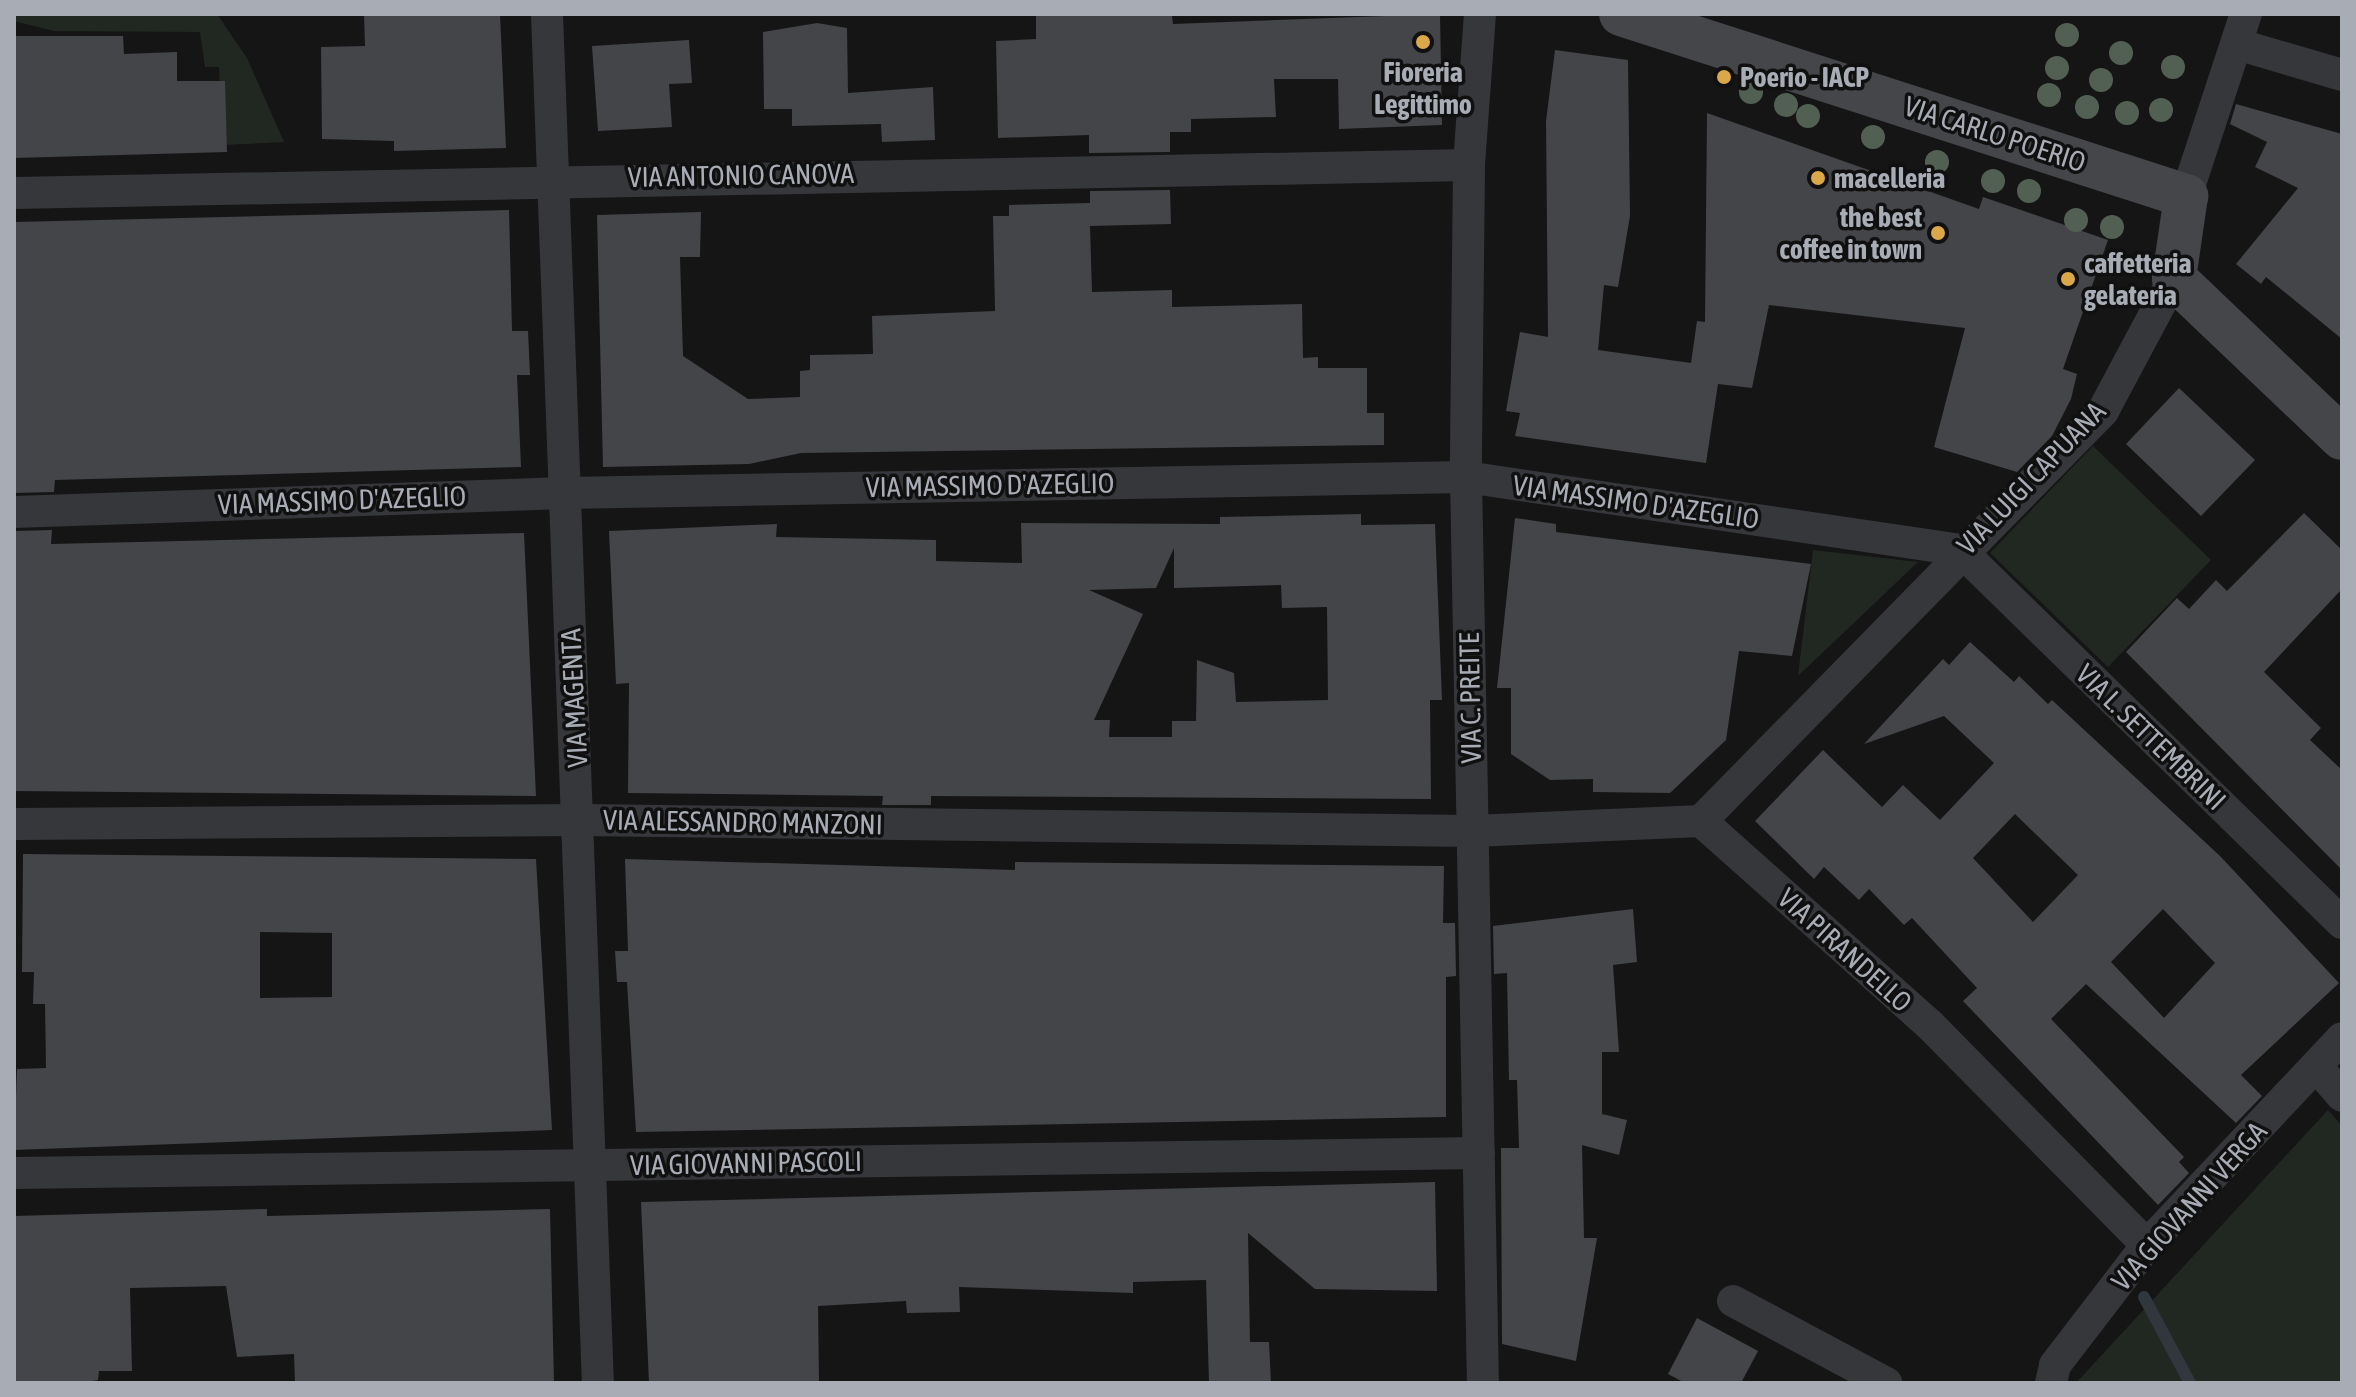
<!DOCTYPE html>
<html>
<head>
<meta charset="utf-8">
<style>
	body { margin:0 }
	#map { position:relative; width:2356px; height:1397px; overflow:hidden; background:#151516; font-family:"Asap Condensed",sans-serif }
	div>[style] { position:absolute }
	.green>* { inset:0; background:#212822 }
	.stream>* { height:12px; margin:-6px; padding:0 6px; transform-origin:6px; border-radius:6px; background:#30373d }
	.building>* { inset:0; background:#444549 }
	.street>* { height:32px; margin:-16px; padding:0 16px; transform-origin:16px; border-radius:16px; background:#36373b }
	.secondary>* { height:44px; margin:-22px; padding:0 22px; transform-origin:22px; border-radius:22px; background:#44464a }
	.trees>* { width:24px; height:24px; margin:-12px; border-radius:50%; background:#516052 }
	.dots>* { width:22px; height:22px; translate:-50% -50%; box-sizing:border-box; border:4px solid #101011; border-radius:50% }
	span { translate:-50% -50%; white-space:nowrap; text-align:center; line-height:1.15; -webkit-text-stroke:7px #101011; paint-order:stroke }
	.poi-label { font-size:28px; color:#a8acb5; font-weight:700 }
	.left { translate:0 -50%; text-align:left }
	.right { translate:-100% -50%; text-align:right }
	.street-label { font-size:28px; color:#a8acb5 }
	.frame { position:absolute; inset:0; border:16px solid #a8acb5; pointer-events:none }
</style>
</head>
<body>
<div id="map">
	<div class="green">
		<div style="clip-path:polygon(14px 14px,217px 14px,247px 58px,284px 142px,223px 145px,219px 67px,205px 67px,200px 32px,54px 31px,14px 21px)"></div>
		<div style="clip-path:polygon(2093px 446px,2211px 560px,2108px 667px,1990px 553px)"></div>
		<div style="clip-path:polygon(1813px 550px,1918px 562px,1798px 676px)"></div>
		<div style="clip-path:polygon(2328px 1110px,2342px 1126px,2342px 1383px,2076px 1383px)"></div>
	</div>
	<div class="stream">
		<div style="left:2144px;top:1297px;width:98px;rotate:61.9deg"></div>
	</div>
	<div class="building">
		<div style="clip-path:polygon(364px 14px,500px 14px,506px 148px,394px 151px,394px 141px,322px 139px,321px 47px,365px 46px)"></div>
		<div style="clip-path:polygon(1036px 14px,1172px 16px,1173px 24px,1440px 14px,1442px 125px,1339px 129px,1338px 79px,1274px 79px,1276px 117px,1191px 119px,1191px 132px,1170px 132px,1170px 152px,1089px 153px,1089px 135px,998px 138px,996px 41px,1036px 39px)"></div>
		<div style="clip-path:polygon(817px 23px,847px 28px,848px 93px,933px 87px,935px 140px,882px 142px,881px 124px,792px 126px,792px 109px,764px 109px,763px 32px)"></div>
		<div style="clip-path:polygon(14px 36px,123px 36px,124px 54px,177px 52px,177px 81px,225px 81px,227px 152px,14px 158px)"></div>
		<div style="clip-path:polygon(689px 40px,692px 83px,669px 84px,672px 127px,598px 131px,592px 46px)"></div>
		<div style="clip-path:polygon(1555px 50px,1628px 60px,1630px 216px,1618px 287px,1604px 285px,1598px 350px,1691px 363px,1697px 321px,1705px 322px,1707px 113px,1979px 209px,1983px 197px,2108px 240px,2063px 369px,2077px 374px,2071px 399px,2052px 436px,2017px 472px,1934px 447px,1965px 328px,1769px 305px,1752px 388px,1718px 384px,1706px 463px,1515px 436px,1520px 413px,1506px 411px,1520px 332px,1548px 337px,1546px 121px)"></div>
		<div style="clip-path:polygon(2236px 104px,2342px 134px,2342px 339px,2266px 277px,2261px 284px,2236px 264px,2298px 188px,2255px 167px,2267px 142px,2230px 124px)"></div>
		<div style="clip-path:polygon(1170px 190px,1171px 224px,1090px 226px,1092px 292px,1172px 290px,1172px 307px,1302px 304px,1303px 358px,1318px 357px,1318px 368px,1367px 368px,1367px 413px,1384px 413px,1384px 445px,801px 453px,749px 464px,603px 467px,597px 215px,701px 212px,700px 257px,680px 257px,683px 356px,748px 399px,800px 397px,800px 371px,810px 370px,810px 355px,873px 354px,872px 316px,995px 311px,993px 216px,1009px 216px,1009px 205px,1090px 203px,1090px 191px)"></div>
		<div style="clip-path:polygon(509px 210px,512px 331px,528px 331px,530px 375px,517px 375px,521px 467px,55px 480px,54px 492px,14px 493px,14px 222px)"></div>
		<div style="clip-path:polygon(2179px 388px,2255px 460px,2201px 516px,2126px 444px)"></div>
		<div style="clip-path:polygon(2304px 513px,2342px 550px,2342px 589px,2264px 672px,2321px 728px,2310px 740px,2342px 770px,2342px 870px,2126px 652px,2177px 598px,2189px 609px,2216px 580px,2227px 591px)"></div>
		<div style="clip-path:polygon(evenodd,1361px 514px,1361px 525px,1435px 524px,1442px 700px,1430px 700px,1431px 799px,931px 796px,931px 805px,882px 805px,883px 796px,628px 793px,629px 683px,616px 684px,609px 531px,777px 524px,776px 537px,936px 540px,936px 561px,1022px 563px,1021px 523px,1220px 524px,1220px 517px,1361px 514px,1174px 548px,1174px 588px,1281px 585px,1282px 608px,1327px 607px,1328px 700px,1236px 702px,1234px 673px,1197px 660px,1196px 721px,1172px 721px,1172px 737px,1109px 737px,1110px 720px,1094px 720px,1143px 614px,1089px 590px,1156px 588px,1174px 548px)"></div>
		<div style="clip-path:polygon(1515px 518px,1556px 524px,1556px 532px,1811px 564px,1792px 656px,1739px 651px,1726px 740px,1670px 793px,1593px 792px,1593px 779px,1550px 780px,1511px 754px,1511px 688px,1497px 688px)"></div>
		<div style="clip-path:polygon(52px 530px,51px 544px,524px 533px,536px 796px,14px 791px,14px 531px)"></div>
		<div style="clip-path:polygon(evenodd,1970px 642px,2014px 682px,2019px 676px,2048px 704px,2052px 700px,2220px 856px,2339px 983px,2241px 1075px,2262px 1096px,2236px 1123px,2086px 984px,2051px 1019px,2184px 1157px,2179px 1162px,2189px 1173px,2158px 1205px,1963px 1001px,1977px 988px,1912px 918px,1904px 925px,1869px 889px,1859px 900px,1824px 867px,1814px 879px,1755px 821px,1823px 750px,1882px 807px,1903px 785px,1940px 820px,1994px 763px,1944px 716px,1864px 744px,1943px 659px,1949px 665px,1970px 642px,2015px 814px,2078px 875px,2033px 922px,1973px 858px,2015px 814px,1970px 642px,2163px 909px,2215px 963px,2164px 1018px,2111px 962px,2163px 909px)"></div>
		<div style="clip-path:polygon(evenodd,23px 854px,536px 859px,552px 1130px,14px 1150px,17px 1069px,46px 1068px,45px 1004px,33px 1004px,34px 972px,22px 972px,23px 854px,260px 932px,332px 933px,332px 997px,260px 998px,260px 932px)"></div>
		<div style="clip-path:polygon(625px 859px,1015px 870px,1015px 862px,1444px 866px,1443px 923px,1455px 923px,1456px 976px,1446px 977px,1446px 1117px,636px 1132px,627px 982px,617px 982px,615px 951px,628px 951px)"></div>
		<div style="clip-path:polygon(1633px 909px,1637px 962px,1613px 965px,1619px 1052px,1602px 1052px,1602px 1114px,1627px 1120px,1619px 1155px,1582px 1145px,1584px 1238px,1597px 1238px,1576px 1361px,1502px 1344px,1501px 1148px,1519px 1148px,1517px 1080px,1509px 1080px,1507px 973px,1494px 974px,1493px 926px)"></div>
		<div style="clip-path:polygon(1435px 1182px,1437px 1291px,1315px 1289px,1248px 1233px,1250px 1342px,1269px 1342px,1271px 1383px,1209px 1383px,1206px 1280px,1133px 1282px,1133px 1293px,959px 1287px,960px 1312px,907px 1313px,906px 1301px,818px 1306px,819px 1383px,649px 1383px,641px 1202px)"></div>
		<div style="clip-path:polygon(267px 1209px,267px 1216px,550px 1209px,554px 1383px,295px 1383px,294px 1354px,237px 1357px,226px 1286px,130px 1288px,132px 1371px,99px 1371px,98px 1380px,83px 1383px,14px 1383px,14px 1216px)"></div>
		<div style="clip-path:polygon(1697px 1318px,1758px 1351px,1741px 1383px,1685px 1383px,1668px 1374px)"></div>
	</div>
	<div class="street">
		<div style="left:547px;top:14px;width:1370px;rotate:87.87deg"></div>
		<div style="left:1480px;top:14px;width:151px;rotate:94.2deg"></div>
		<div style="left:1469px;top:165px;width:312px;rotate:90.6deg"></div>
		<div style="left:1466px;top:477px;width:906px;rotate:88.93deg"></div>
		<div style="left:2240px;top:45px;width:106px;rotate:16.4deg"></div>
		<div style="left:14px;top:193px;width:1455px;rotate:-1.1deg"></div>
		<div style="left:2186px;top:196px;width:192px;rotate:-71.8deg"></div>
		<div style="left:14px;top:512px;width:551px;rotate:-1.97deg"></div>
		<div style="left:565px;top:493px;width:901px;rotate:-1.02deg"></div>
		<div style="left:1466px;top:477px;width:499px;rotate:8.4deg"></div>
		<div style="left:1960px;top:550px;width:534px;rotate:44.32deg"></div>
		<div style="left:1701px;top:821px;width:574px;rotate:-45.56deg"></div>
		<div style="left:2103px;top:411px;width:151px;rotate:-61.9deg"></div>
		<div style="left:14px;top:824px;width:566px;rotate:-0.4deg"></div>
		<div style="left:580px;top:820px;width:892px;rotate:0.71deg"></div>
		<div style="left:1472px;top:831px;width:229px;rotate:-2.5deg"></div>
		<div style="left:1701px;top:821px;width:307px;rotate:41.7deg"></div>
		<div style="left:1930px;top:1025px;width:309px;rotate:45.4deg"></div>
		<div style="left:2317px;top:1067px;width:38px;rotate:49deg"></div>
		<div style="left:14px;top:1173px;width:1465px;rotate:-0.78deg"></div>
		<div style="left:1733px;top:1301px;width:174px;rotate:28.2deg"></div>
		<div style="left:2051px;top:1383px;width:18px;rotate:-77deg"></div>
		<div style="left:2055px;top:1365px;width:151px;rotate:-52.5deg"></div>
		<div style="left:2147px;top:1245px;width:284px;rotate:-46.7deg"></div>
	</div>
	<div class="secondary">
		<div style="left:1621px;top:14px;width:594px;rotate:17.85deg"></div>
		<div style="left:2186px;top:196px;width:83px;rotate:98.3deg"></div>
		<div style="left:2174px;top:278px;width:232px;rotate:43.6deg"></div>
	</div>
	<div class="trees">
		<div style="left:2067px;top:35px"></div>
		<div style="left:2121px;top:53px"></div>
		<div style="left:2173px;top:67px"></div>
		<div style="left:2057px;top:68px"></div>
		<div style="left:2101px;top:80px"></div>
		<div style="left:1751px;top:92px"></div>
		<div style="left:2049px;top:95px"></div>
		<div style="left:1786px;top:105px"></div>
		<div style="left:2087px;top:107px"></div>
		<div style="left:2161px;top:110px"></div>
		<div style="left:2127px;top:113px"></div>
		<div style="left:1808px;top:116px"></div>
		<div style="left:1873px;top:137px"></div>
		<div style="left:1937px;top:162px"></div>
		<div style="left:1993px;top:181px"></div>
		<div style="left:2029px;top:191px"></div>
		<div style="left:2076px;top:220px"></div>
		<div style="left:2112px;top:227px"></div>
	</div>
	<div class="dots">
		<div style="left:1423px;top:42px;background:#daa849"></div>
		<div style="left:1724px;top:77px;background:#daa849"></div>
		<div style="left:1818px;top:178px;background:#daa849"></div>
		<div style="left:1938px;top:233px;background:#daa849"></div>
		<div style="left:2068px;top:279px;background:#daa849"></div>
	</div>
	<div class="poi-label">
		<span style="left:1423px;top:88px">Fioreria<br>Legittimo</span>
		<span class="left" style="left:1740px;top:77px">Poerio - IACP</span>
		<span class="left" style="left:1834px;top:178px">macelleria</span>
		<span class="right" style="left:1922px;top:233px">the best<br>coffee in town</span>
		<span class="left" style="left:2084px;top:279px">caffetteria<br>gelateria</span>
	</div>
	<div class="street-label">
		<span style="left:1995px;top:134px;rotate:18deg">VIA CARLO POERIO</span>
		<span style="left:741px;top:175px;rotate:-1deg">VIA ANTONIO CANOVA</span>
		<span style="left:2031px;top:478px;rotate:-46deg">VIA LUIGI CAPUANA</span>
		<span style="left:990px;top:485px;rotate:-1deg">VIA MASSIMO D'AZEGLIO</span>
		<span style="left:342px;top:500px;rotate:-2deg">VIA MASSIMO D'AZEGLIO</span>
		<span style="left:1636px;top:502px;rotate:8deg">VIA MASSIMO D'AZEGLIO</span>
		<span style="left:574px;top:698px;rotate:-93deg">VIA MAGENTA</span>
		<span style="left:1470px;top:698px;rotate:-91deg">VIA C. PREITE</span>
		<span style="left:2151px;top:737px;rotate:44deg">VIA L. SETTEMBRINI</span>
		<span style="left:743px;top:822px;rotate:1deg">VIA ALESSANDRO MANZONI</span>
		<span style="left:1845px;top:950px;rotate:42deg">VIA PIRANDELLO</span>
		<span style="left:746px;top:1163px;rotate:-1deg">VIA GIOVANNI PASCOLI</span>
		<span style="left:2189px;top:1206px;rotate:-48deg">VIA GIOVANNI VERGA</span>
	</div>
	<div class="frame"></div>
</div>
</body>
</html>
